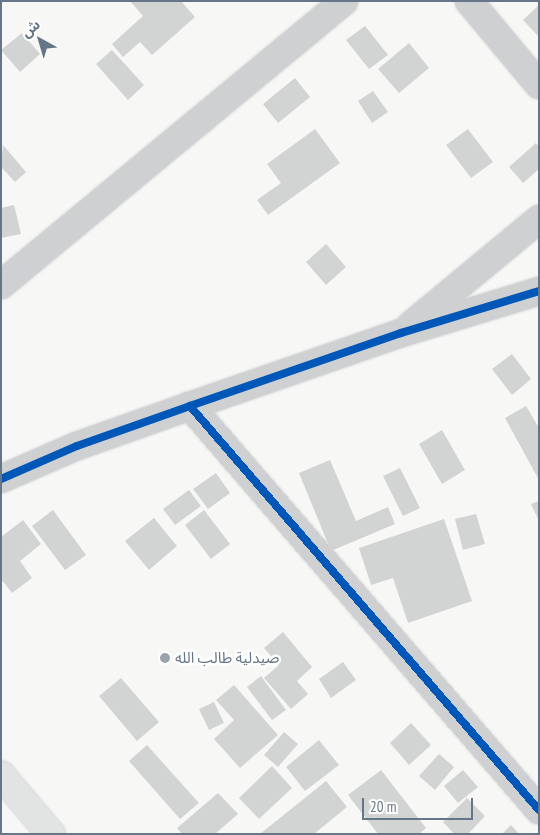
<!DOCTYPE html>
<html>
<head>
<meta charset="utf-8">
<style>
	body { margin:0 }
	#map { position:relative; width:540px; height:835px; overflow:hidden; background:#f7f7f6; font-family:"PT Sans Narrow","Noto Sans Arabic",sans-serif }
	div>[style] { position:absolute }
	.building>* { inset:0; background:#d2d3d3 }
	.roads { filter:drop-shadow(0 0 1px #d4d5d6) drop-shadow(0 0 1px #d4d5d6) }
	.minor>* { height:28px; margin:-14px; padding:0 14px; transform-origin:14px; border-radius:14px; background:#cfd0d1 }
	.secondary>* { height:28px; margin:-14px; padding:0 14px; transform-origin:14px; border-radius:14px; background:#e2e3e3 }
	.cycleway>* { height:8px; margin:-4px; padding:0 4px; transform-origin:4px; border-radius:4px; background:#0057b8 }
	.dots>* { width:14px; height:14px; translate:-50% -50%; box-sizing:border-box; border:2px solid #fff; border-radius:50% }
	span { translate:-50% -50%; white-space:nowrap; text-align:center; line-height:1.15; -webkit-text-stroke:5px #fff; paint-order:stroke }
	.poi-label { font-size:15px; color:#657688 }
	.left { translate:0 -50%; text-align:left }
	.frame { position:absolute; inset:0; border:2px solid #657688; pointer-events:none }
	.north { position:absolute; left:15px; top:15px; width:50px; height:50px; -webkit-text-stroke:4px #fff; paint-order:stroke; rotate:321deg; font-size:14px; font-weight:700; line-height:20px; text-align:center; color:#657688 }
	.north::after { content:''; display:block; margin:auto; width:18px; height:22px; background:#657688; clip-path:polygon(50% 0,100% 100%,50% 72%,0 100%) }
	.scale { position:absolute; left:362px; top:798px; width:111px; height:22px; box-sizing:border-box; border:2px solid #657688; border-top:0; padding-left:6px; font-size:15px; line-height:18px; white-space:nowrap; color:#657688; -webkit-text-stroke:4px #fff; paint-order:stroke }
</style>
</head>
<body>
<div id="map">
	<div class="building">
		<div style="clip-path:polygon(130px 1px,181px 1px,195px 17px,152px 55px,140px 42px,123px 57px,112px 44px,143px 16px)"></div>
		<div style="clip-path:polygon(539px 5px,539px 37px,523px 20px)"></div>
		<div style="clip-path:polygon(365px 26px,388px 55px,369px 69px,346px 40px)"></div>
		<div style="clip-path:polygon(22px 33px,40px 54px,20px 72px,1px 50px)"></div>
		<div style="clip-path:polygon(409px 43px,429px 68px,399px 93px,378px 69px)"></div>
		<div style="clip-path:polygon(112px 50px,144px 85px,128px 100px,96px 64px)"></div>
		<div style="clip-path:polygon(295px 78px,310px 97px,278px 123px,263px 104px)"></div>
		<div style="clip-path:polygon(373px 91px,388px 112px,372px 123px,358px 101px)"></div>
		<div style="clip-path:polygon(315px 129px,340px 163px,268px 215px,257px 200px,281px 183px,267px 164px)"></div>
		<div style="clip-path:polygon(468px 129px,493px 162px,471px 178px,446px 145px)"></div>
		<div style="clip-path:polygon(536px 143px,539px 147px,539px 169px,523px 183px,509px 167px)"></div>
		<div style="clip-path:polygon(3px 145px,26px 172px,15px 182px,1px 167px)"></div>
		<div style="clip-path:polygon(14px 205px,21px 234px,1px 238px,1px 208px)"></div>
		<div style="clip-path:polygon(326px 244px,346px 267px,326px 285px,306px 262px)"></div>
		<div style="clip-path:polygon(512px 354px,531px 379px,512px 395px,492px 369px)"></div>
		<div style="clip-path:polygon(526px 406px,539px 428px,539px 480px,505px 418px)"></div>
		<div style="clip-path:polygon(442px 430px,465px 470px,442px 484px,419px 444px)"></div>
		<div style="clip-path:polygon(330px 460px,356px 521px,388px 507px,395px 524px,331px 551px,299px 473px)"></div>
		<div style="clip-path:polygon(400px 468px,420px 508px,403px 516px,383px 476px)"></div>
		<div style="clip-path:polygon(216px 473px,230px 493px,208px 509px,193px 489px)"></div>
		<div style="clip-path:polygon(189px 490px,201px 506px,175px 525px,163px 509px)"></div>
		<div style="clip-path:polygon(539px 501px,539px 521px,531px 504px)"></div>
		<div style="clip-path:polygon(53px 510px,86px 555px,65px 570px,32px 526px)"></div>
		<div style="clip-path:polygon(204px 510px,230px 544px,211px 559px,185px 525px)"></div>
		<div style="clip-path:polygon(476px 514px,485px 544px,463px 550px,455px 519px)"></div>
		<div style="clip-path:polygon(154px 518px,177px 546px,149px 570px,125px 541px)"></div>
		<div style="clip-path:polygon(444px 519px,472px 601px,408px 623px,393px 578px,371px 585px,359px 548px)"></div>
		<div style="clip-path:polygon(23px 520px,41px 544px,20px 561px,32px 578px,12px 593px,1px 579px,1px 537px)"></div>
		<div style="clip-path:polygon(283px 632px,312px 667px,297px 681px,308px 694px,291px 709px,264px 678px,279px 665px,264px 648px)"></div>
		<div style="clip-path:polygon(343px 662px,356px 680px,331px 698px,319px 679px)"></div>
		<div style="clip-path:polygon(261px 676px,286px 710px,272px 720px,247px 687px)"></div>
		<div style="clip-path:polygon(121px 678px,159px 722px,137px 741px,99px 696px)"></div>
		<div style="clip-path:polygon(234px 685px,278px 735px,240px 768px,214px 739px,234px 720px,216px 700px)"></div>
		<div style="clip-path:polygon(214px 702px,224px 723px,209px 730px,199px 709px)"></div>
		<div style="clip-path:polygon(411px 723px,431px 745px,409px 765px,390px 743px)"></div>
		<div style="clip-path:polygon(284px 732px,298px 744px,278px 767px,264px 755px)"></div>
		<div style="clip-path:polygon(319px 740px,339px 765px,305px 791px,286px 767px)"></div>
		<div style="clip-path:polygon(147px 745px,199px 803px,180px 819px,129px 761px)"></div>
		<div style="clip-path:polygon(439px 754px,454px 767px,435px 790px,419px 776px)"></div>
		<div style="clip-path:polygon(272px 766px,292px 788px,259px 819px,239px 798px)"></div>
		<div style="clip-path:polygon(381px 770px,426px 828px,419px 834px,378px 834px,348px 795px)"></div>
		<div style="clip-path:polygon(463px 770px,478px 787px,458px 803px,444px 786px)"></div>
		<div style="clip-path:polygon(326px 781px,347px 807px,314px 834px,260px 834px)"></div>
		<div style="clip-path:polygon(218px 793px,238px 814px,215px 834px,182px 834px,177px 828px)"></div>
		<div style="clip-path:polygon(467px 798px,485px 816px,468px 834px,454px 834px,443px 822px)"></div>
		<div style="clip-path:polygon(511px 825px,519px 834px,502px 834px)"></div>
	</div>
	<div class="roads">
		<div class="minor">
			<div style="left:469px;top:1px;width:109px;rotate:50.2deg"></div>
			<div style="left:1px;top:285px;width:445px;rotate:-39.6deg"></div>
			<div style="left:411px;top:325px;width:166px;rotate:-39.6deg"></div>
			<div style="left:190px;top:406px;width:534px;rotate:49.18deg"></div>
			<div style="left:1px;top:479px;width:83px;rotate:-23.5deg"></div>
			<div style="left:77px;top:446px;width:120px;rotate:-19.5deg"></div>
			<div style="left:190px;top:406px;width:223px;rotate:-19.1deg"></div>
			<div style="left:401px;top:333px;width:144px;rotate:-16.9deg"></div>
		</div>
		<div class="secondary">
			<div style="left:1px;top:775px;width:77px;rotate:49.7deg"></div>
		</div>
	</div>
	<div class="cycleway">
		<div style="left:190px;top:406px;width:534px;rotate:49.18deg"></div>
		<div style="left:1px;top:479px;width:83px;rotate:-23.5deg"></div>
		<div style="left:77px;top:446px;width:120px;rotate:-19.5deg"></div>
		<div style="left:190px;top:406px;width:223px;rotate:-19.1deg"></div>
		<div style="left:401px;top:333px;width:144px;rotate:-16.9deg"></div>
	</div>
	<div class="dots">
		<div style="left:165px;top:658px;background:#98a3ae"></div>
	</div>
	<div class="poi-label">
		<span class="left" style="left:175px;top:658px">صيدلية طالب الله</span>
	</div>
	<div class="frame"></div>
	<div class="north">ش</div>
	<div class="scale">20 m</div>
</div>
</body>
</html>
